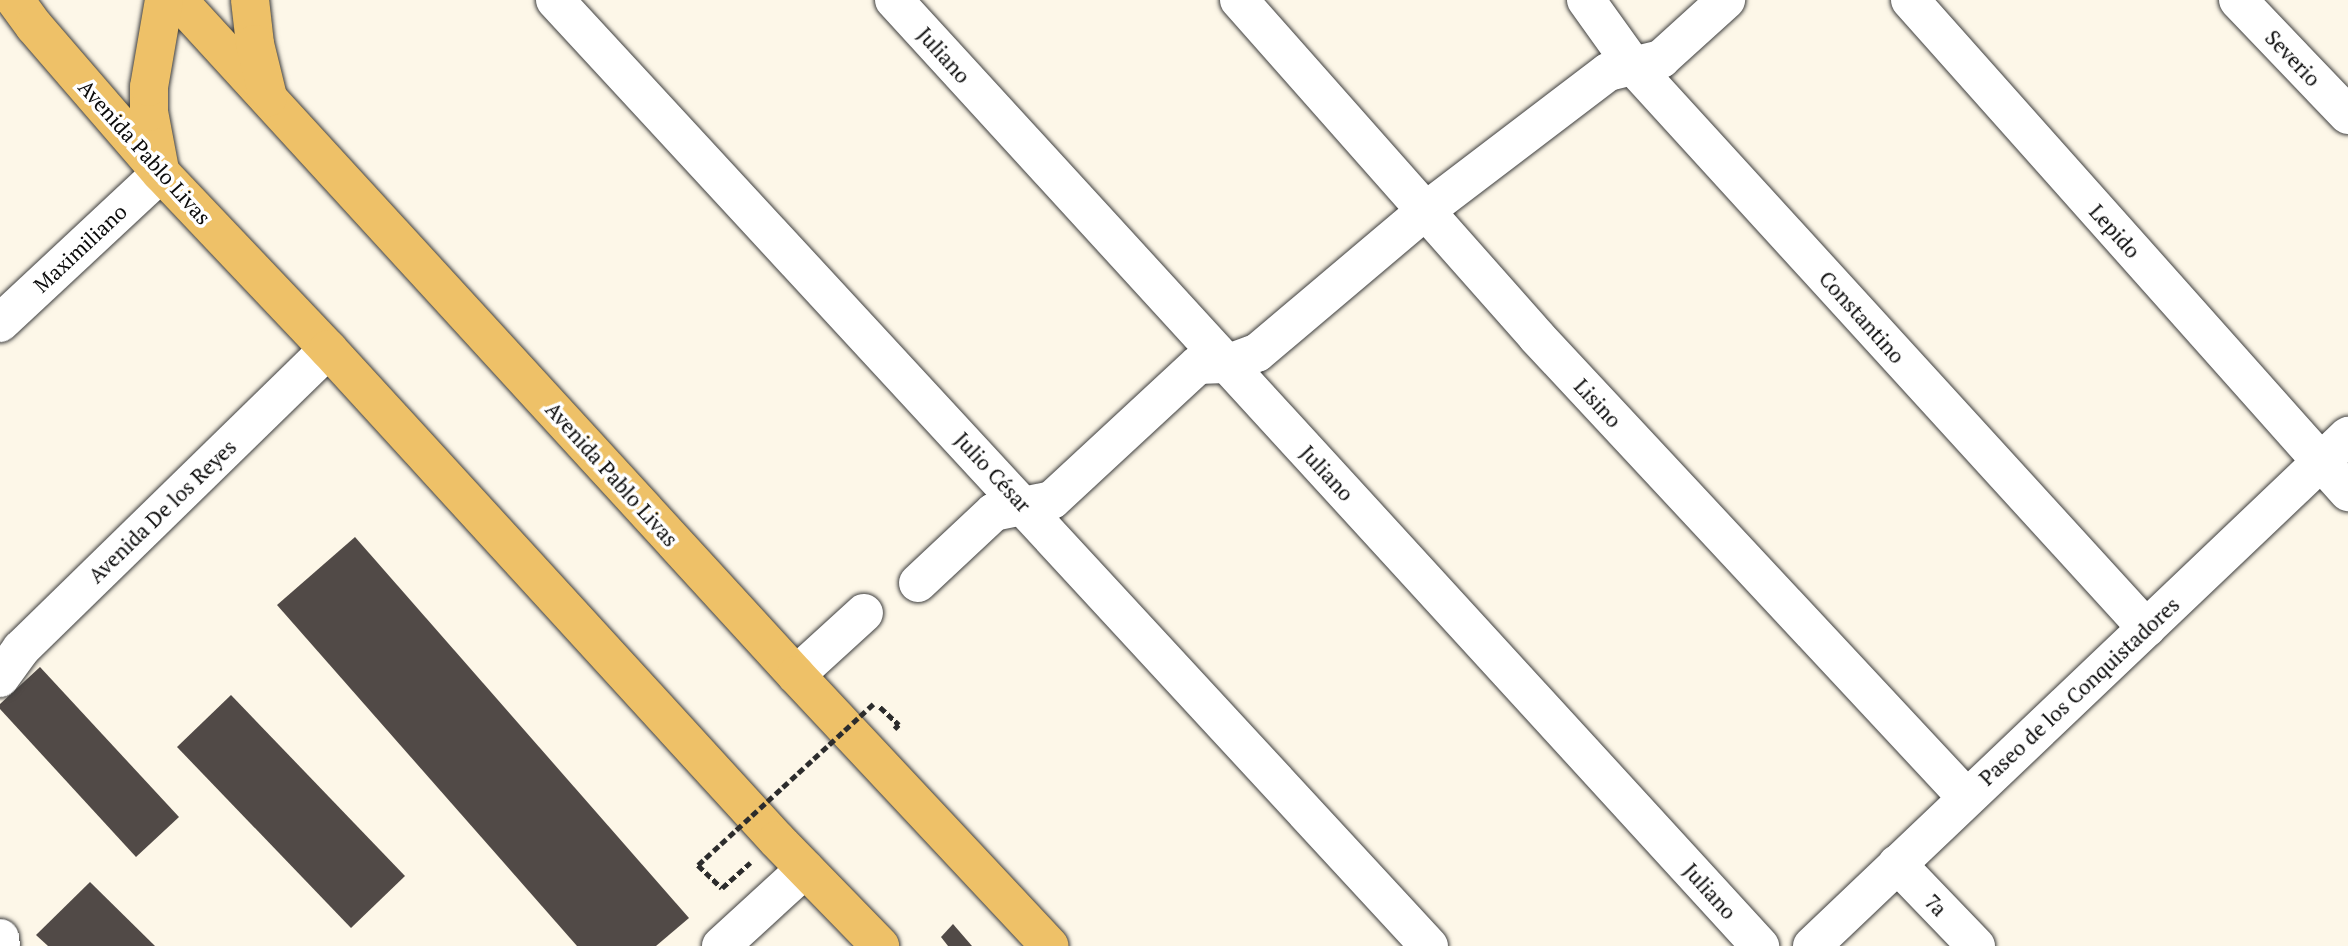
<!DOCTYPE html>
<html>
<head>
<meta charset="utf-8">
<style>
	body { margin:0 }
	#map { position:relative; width:2348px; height:946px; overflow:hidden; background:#fdf7e8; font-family:"PT Serif",serif }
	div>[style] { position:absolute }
	.building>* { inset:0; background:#514a47 }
	.path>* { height:4.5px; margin-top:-2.25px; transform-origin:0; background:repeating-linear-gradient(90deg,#2c2c2c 0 7px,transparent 0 10.5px) }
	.roads { filter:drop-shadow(0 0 2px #3d3d3d) drop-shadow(0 0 2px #3d3d3d) }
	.minor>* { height:38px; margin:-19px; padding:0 19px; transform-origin:19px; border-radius:19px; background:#fff }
	.major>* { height:38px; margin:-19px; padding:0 19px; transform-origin:19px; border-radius:19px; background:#eec168 }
	.path-bridge>* { height:4.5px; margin-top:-2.25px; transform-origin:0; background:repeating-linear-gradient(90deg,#2c2c2c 0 7px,transparent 0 10.5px) }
	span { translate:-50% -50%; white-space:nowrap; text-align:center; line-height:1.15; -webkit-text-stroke:7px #fff; paint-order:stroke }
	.street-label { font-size:21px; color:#0a0a0a }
</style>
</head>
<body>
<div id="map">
	<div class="building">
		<div style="clip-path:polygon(355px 537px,689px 918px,656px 946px,577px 946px,277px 605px)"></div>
		<div style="clip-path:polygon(40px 667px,179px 817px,136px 857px,0 709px,0 704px)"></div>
		<div style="clip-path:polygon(231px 695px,405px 876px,351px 928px,177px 747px)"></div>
		<div style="clip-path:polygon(90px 882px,155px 946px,48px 946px,36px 935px)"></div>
		<div style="clip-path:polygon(953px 924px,972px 946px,948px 946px,941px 937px)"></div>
	</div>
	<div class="path">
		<div style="left:880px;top:707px;width:26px;rotate:43deg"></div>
		<div style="left:899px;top:725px;width:6px;rotate:135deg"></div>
		<div style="left:698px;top:865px;width:33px;rotate:44deg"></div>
		<div style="left:722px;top:888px;width:38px;rotate:-42deg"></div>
	</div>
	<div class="roads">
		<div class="minor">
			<div style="left:555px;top:0;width:1288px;rotate:47.27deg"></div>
			<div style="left:894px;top:0;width:1283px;rotate:47.53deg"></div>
			<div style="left:1239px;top:0;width:450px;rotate:48.5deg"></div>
			<div style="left:1537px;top:337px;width:629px;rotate:47deg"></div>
			<div style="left:1586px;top:0;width:82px;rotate:54.4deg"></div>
			<div style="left:1634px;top:67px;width:760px;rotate:47.61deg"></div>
			<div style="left:1910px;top:0;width:659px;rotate:48.32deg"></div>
			<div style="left:2238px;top:0;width:159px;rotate:46.3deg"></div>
			<div style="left:0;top:323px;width:220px;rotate:-43deg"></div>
			<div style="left:918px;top:583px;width:104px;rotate:-43.1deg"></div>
			<div style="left:994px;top:512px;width:59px;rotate:-11.7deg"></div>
			<div style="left:1052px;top:500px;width:199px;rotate:-42.8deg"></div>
			<div style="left:1198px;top:365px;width:28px;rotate:-2deg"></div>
			<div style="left:1226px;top:364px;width:33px;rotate:-20deg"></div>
			<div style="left:1257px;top:353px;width:219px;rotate:-40.2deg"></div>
			<div style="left:1424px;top:212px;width:231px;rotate:-37.3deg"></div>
			<div style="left:1608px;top:72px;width:55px;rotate:-13.8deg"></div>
			<div style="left:1661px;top:59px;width:88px;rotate:-42.2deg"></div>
			<div style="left:796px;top:675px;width:92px;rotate:-42.4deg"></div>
			<div style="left:0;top:678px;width:36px;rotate:-54deg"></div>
			<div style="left:21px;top:649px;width:429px;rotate:-44.3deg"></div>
			<div style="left:1897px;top:864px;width:114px;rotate:46.1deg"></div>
			<div style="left:0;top:938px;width:8px;rotate:83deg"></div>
			<div style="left:721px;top:946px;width:114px;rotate:-42.5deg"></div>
			<div style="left:1812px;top:946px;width:740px;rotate:-43.58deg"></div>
		</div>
		<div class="major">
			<div style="left:15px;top:0;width:32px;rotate:54deg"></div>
			<div style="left:34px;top:26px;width:194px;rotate:49.2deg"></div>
			<div style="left:161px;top:173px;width:243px;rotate:46.5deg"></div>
			<div style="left:328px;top:349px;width:665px;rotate:47.56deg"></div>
			<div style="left:777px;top:840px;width:148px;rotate:45.8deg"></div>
			<div style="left:178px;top:0;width:915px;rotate:47.52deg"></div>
			<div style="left:796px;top:675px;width:371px;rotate:46.9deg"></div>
			<div style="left:250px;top:0;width:44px;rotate:83.5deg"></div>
			<div style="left:255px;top:44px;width:55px;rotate:76.2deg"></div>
			<div style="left:160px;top:170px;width:59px;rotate:-100.7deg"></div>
			<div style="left:149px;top:112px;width:25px;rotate:-90deg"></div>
			<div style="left:149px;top:87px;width:88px;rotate:-80.2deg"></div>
		</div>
	</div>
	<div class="path-bridge">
		<div style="left:698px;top:865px;width:241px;rotate:-42.6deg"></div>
	</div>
	<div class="street-label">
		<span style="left:944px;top:55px;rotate:48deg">Juliano</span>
		<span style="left:2293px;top:58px;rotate:46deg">Severio</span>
		<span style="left:145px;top:152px;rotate:48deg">Avenida Pablo Livas</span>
		<span style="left:2115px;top:231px;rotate:48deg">Lepido</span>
		<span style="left:80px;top:248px;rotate:-43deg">Maximiliano</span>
		<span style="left:1862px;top:317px;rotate:48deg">Constantino</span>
		<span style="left:1598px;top:403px;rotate:47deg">Lisino</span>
		<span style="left:993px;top:472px;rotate:47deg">Julio César</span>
		<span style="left:1327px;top:473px;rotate:47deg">Juliano</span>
		<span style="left:612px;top:474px;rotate:48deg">Avenida Pablo Livas</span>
		<span style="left:162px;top:511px;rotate:-44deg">Avenida De los Reyes</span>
		<span style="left:2079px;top:691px;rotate:-43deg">Paseo de los Conquistadores</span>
		<span style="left:1710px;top:891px;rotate:48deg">Juliano</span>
		<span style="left:1936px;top:905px;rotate:46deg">7a</span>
	</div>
</div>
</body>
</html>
